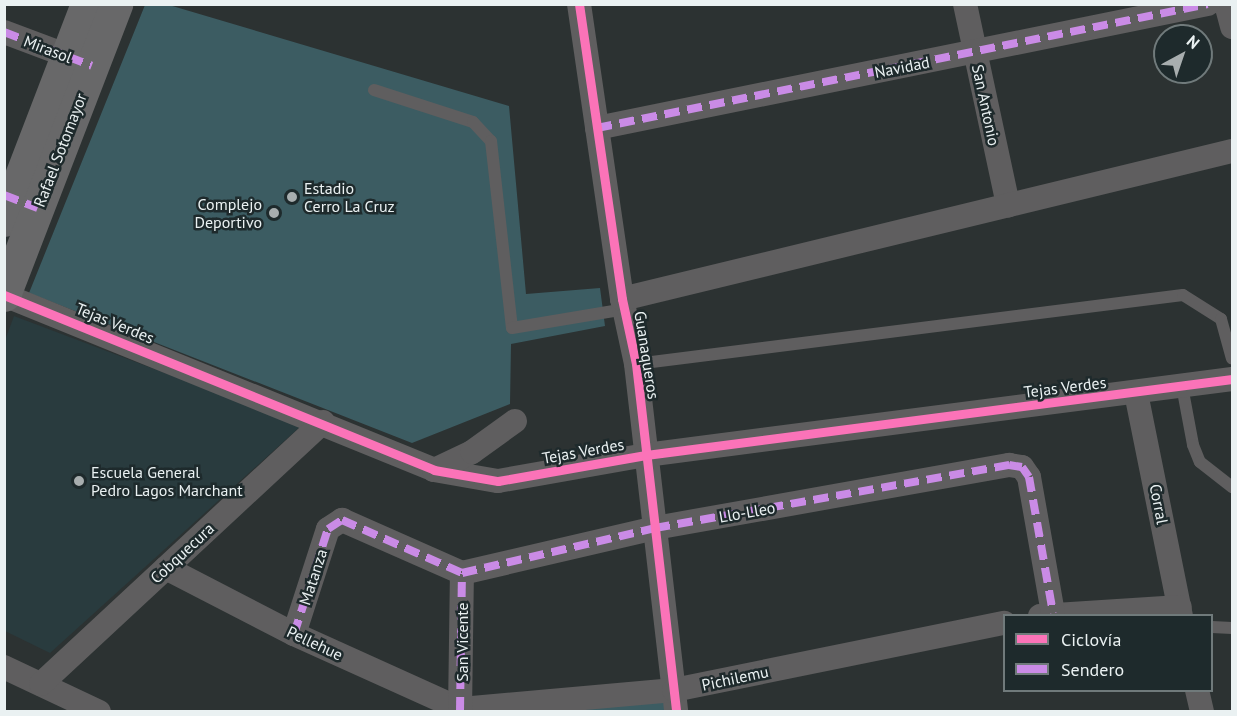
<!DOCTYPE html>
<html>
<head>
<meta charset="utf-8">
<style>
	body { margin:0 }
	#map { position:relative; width:1237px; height:716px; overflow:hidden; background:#2c3232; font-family:"PT Sans",sans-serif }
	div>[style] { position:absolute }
	.built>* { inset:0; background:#293b3e }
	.green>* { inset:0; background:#3c5c62 }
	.lane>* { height:12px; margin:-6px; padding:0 6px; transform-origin:6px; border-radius:6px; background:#5f5e5f }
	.street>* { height:24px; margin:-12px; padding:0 12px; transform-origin:12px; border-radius:12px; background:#5f5e5f }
	.secondary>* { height:33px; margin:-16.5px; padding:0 16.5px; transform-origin:16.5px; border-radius:16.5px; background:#686869 }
	.quiet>* { height:8px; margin-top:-4px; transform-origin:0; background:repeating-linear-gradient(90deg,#ca8be6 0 15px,transparent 0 23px) }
	.cycleway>* { height:9px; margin:-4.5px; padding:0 4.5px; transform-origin:4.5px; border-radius:4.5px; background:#fb73b8 }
	.dots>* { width:16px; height:16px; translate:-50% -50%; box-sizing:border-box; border:3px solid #1e2a2c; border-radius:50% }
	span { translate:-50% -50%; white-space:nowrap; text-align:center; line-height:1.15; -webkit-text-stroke:5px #1e2a2c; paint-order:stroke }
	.street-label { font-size:16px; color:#eaf1f2 }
	.poi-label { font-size:16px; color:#eaf1f2 }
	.left { translate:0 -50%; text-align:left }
	.right { translate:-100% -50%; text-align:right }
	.frame { position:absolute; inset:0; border:6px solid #eaf1f2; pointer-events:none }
	.legend { position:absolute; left:1003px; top:614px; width:210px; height:78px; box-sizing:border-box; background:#1e2a2c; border:2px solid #707a7b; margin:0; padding:8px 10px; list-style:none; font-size:18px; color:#eaf1f2 }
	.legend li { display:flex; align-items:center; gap:12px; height:30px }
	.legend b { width:30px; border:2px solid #707a7b }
	.north { position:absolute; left:1153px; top:24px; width:60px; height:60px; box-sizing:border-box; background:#1e2a2c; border:2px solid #707a7b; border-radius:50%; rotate:40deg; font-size:16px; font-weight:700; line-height:24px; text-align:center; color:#eaf1f2 }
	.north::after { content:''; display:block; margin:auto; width:21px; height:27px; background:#a8aeaf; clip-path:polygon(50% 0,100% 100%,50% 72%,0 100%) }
</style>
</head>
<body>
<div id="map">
	<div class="built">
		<div style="clip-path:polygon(14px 316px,302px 425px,50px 653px,5px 631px,4px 343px)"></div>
	</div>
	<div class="green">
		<div style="clip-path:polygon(145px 5px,169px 5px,509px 106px,526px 294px,600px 288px,605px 326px,511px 344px,510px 404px,412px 443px,29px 293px)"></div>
		<div style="clip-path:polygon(666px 699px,667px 712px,536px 712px)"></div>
	</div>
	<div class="lane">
		<div style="left:374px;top:90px;width:104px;rotate:17.9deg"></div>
		<div style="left:473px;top:122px;width:26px;rotate:47deg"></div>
		<div style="left:491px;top:141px;width:188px;rotate:83.6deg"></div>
		<div style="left:512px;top:328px;width:115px;rotate:-9.5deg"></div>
		<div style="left:636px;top:364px;width:551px;rotate:-7.19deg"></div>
		<div style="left:1183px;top:295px;width:45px;rotate:32.3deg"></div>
		<div style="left:1221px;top:319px;width:41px;rotate:74.6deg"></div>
		<div style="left:1182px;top:386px;width:60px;rotate:79.4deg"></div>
		<div style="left:1193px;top:445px;width:18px;rotate:68deg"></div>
		<div style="left:1200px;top:462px;width:41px;rotate:38deg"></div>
		<div style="left:1212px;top:627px;width:20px;rotate:3deg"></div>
	</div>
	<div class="street">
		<div style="left:579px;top:4px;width:298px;rotate:81.7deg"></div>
		<div style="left:622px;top:299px;width:66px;rotate:77.8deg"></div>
		<div style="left:636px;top:364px;width:350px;rotate:83.4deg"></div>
		<div style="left:965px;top:4px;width:206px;rotate:77.9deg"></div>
		<div style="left:1226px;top:4px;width:24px;rotate:75deg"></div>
		<div style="left:4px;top:32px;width:82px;rotate:20.6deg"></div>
		<div style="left:597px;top:128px;width:623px;rotate:-11.47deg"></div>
		<div style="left:4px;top:295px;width:464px;rotate:22.1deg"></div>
		<div style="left:434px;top:470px;width:65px;rotate:9.8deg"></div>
		<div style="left:498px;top:481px;width:150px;rotate:-10deg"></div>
		<div style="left:646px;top:455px;width:591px;rotate:-7.39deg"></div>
		<div style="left:622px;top:299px;width:628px;rotate:-13.64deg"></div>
		<div style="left:1136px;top:393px;width:227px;rotate:78.6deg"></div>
		<div style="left:434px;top:470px;width:42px;rotate:-25.3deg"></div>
		<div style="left:472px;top:452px;width:53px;rotate:-35.8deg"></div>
		<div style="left:166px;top:568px;width:144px;rotate:27.3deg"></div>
		<div style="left:294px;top:634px;width:190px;rotate:24.3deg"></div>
		<div style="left:1040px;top:616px;width:140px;rotate:-3.7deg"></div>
		<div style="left:294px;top:634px;width:110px;rotate:-72.1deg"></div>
		<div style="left:328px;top:529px;width:17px;rotate:-33deg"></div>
		<div style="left:342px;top:520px;width:131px;rotate:23.8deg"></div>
		<div style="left:462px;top:573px;width:198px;rotate:-13.1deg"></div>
		<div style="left:655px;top:528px;width:360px;rotate:-10.1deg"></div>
		<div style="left:1009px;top:465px;width:13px;rotate:9deg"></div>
		<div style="left:1022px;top:467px;width:12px;rotate:55deg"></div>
		<div style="left:1029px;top:477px;width:138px;rotate:80deg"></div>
		<div style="left:4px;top:667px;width:105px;rotate:25.3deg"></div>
		<div style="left:41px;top:684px;width:385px;rotate:-42.9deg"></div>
		<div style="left:1197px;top:690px;width:23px;rotate:77deg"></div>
		<div style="left:461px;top:709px;width:214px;rotate:-5.1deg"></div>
		<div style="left:674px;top:690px;width:337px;rotate:-11.5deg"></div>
		<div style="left:460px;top:712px;width:139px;rotate:-89.2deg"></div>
	</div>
	<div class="secondary">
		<div style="left:4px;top:220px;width:231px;rotate:-69deg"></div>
		<div style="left:4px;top:295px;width:312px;rotate:-68.9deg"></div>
	</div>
	<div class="quiet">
		<div style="left:4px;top:32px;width:94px;rotate:21.1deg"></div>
		<div style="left:597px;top:128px;width:623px;rotate:-11.47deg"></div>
		<div style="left:4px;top:195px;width:36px;rotate:21deg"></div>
		<div style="left:294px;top:634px;width:110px;rotate:-72.1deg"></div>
		<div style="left:328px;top:529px;width:17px;rotate:-33deg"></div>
		<div style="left:342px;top:520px;width:131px;rotate:23.8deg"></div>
		<div style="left:462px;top:573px;width:198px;rotate:-13.1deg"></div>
		<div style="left:655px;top:528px;width:360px;rotate:-10.1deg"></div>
		<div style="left:1009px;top:465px;width:13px;rotate:9deg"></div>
		<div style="left:1022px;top:467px;width:12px;rotate:55deg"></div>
		<div style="left:1029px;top:477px;width:138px;rotate:80deg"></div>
		<div style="left:460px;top:712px;width:139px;rotate:-89.2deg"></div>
	</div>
	<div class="cycleway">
		<div style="left:579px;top:4px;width:298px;rotate:81.7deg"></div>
		<div style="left:622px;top:299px;width:66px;rotate:77.8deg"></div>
		<div style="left:636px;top:364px;width:350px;rotate:83.4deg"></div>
		<div style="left:4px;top:295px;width:464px;rotate:22.1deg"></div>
		<div style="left:434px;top:470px;width:65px;rotate:9.8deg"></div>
		<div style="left:498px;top:481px;width:150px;rotate:-10deg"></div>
		<div style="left:646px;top:455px;width:591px;rotate:-7.39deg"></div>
	</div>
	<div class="dots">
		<div style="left:292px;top:197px;background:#a8aeaf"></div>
		<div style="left:274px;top:213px;background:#a8aeaf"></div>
		<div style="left:79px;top:481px;background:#a8aeaf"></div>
	</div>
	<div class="street-label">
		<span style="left:48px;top:49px;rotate:21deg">Mirasol</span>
		<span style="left:902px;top:67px;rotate:-11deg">Navidad</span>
		<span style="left:986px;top:105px;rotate:78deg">San Antonio</span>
		<span style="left:60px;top:150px;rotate:-69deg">Rafael Sotomayor</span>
		<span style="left:115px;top:323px;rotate:22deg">Tejas Verdes</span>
		<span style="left:647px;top:355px;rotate:81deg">Guanaqueros</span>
		<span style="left:1065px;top:387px;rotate:-7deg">Tejas Verdes</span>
		<span style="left:583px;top:451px;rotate:-10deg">Tejas Verdes</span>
		<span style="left:1159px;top:504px;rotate:79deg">Corral</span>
		<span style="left:747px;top:512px;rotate:-10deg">Llo-Lleo</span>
		<span style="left:182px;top:553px;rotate:-43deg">Cobquecura</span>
		<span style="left:313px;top:577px;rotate:-72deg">Matanza</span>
		<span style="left:462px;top:642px;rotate:-90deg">San Vicente</span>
		<span style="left:315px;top:643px;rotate:25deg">Pellehue</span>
		<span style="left:735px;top:678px;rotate:-12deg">Pichilemu</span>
	</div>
	<div class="poi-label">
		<span class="left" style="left:304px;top:197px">Estadio<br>Cerro La Cruz</span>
		<span class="right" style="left:262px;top:213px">Complejo<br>Deportivo</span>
		<span class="left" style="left:91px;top:481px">Escuela General<br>Pedro Lagos Marchant</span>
	</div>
	<div class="frame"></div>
	<ul class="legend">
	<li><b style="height:8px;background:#fb73b8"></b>Ciclovía</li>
	<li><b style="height:8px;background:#ca8be6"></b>Sendero</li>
	</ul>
	<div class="north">N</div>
</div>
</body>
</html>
